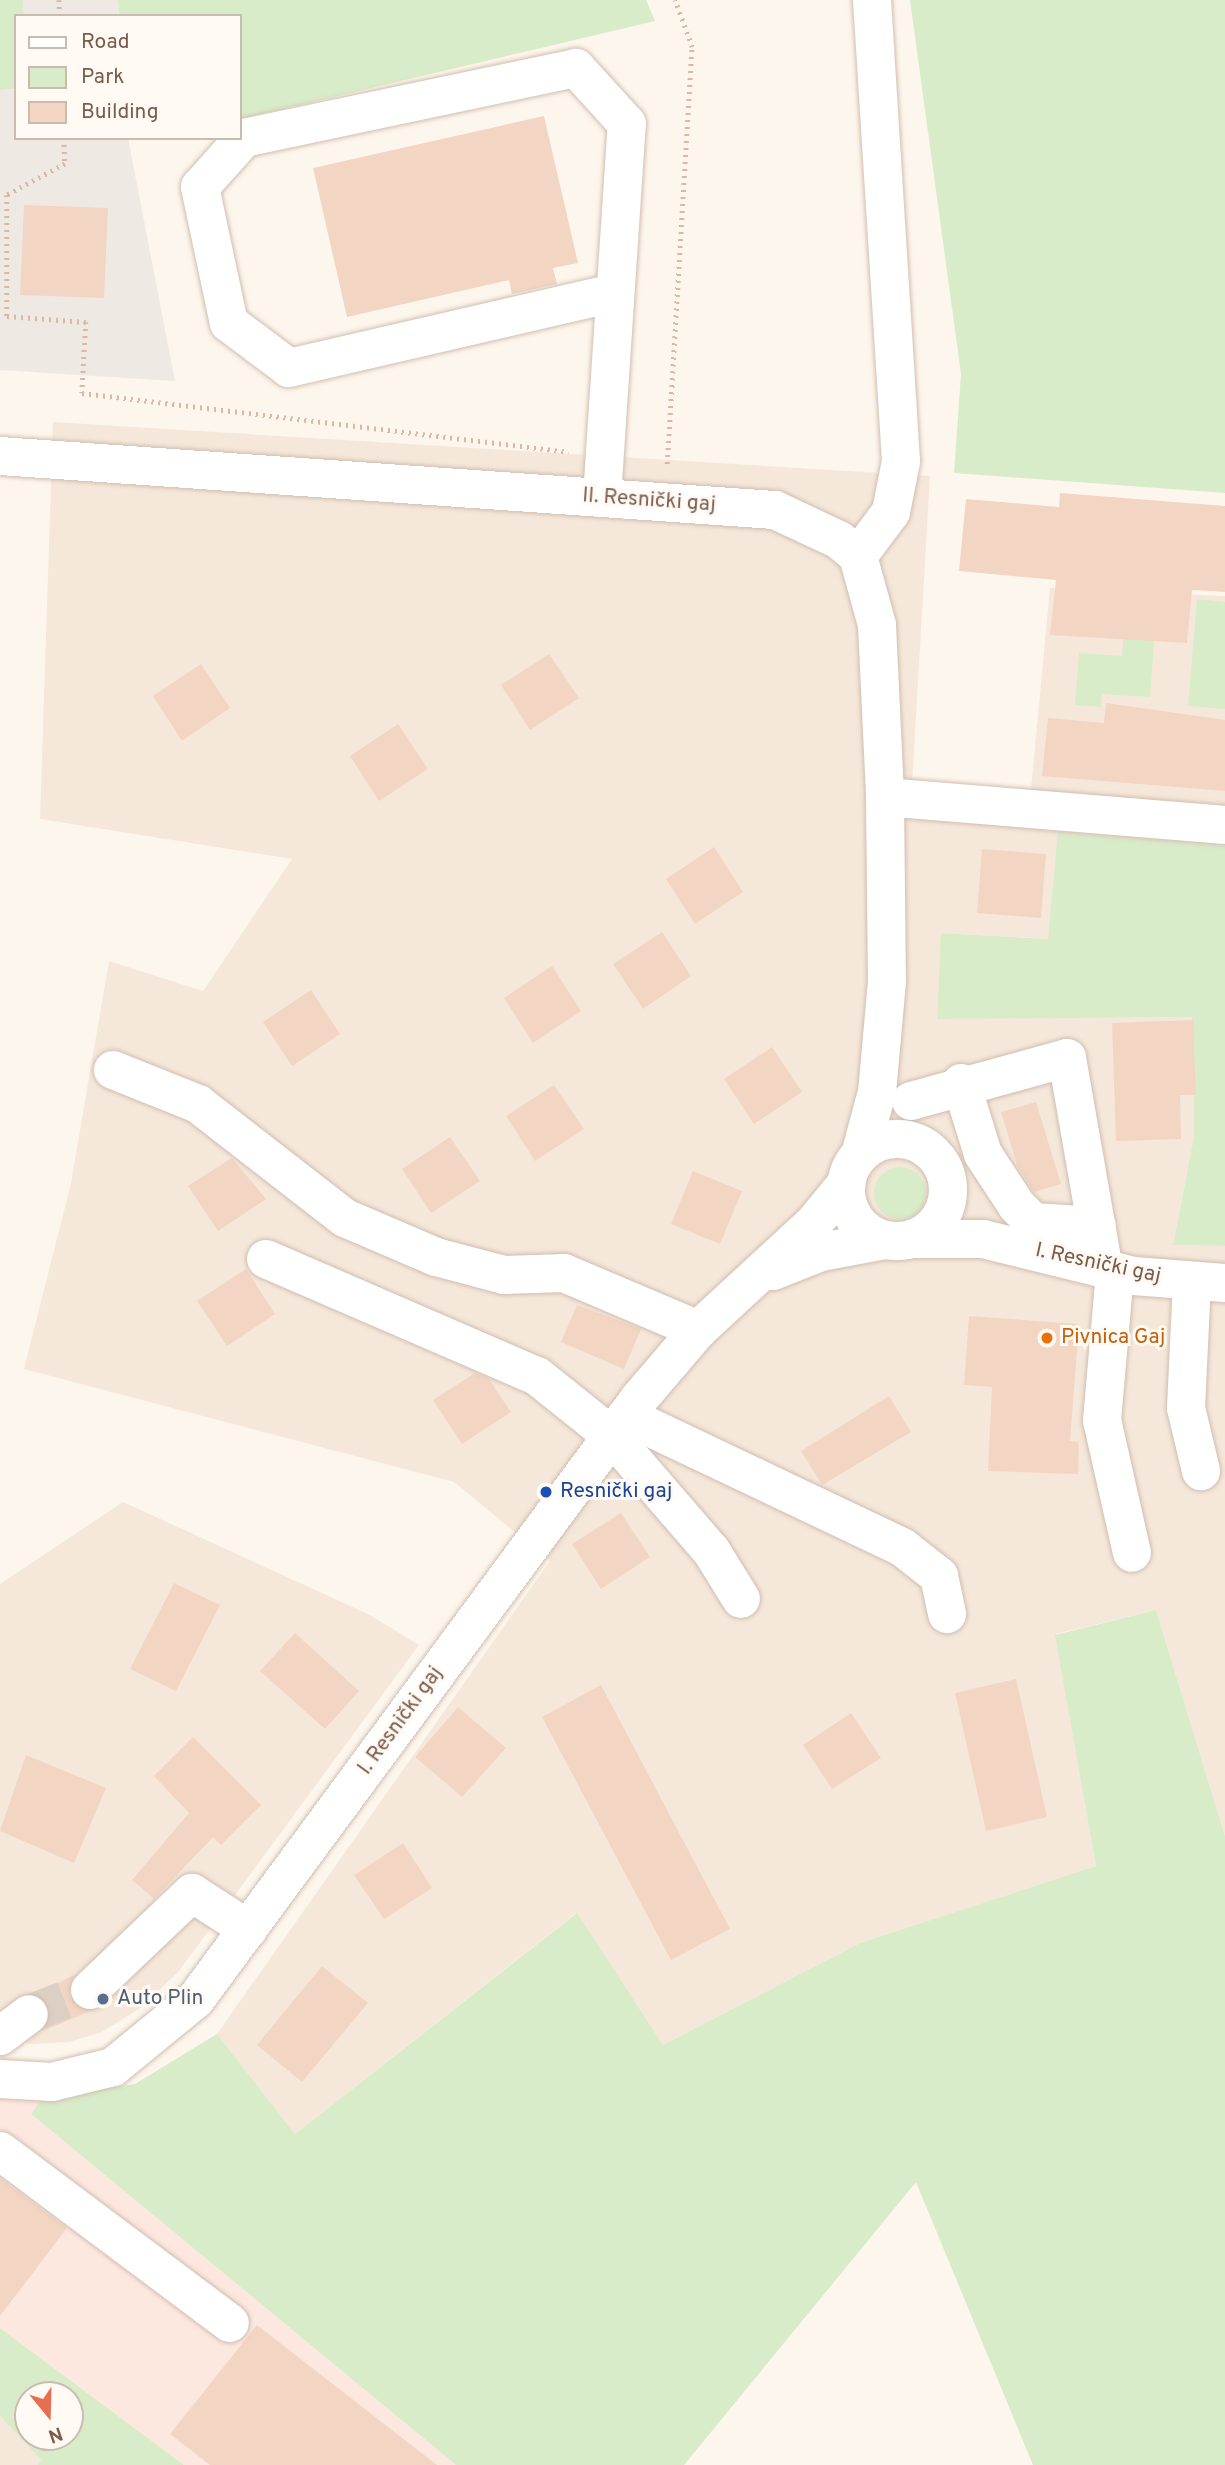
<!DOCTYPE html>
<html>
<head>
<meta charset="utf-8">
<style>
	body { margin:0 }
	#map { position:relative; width:1225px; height:2465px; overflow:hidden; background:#fdf6ec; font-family:Overpass,sans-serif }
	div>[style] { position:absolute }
	.residential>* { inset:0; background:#f5e8da }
	.commercial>* { inset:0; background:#fde8e0 }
	.industrial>* { inset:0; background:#efe9e4 }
	.green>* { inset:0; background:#d8ecc9 }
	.round { border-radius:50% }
	.building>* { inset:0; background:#f3d5c3 }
	.minor-tunnel>* { height:38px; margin-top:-19px; transform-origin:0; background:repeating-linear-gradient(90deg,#dcd0c4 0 38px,transparent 0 57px) }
	.path>* { height:4.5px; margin-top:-2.25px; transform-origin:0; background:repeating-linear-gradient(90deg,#d9b8a5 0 2px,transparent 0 7px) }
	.roads { filter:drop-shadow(0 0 2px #d1beb0) drop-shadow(0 0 2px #d1beb0) }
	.minor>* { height:38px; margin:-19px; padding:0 19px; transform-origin:19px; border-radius:19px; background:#fff }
	.minor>.ring { margin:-19px; padding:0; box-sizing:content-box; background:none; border:38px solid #fff; border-radius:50% }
	.dots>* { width:19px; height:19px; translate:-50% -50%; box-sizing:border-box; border:4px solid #fffaf3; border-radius:50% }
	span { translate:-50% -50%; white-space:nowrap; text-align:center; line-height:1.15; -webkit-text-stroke:6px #fffaf3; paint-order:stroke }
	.street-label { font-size:21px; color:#7a5c4d }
	.food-label { font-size:21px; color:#c56008 }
	.left { translate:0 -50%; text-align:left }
	.transit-label { font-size:21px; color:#164399 }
	.service-label { font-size:21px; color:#4e5e75 }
	.legend { position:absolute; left:14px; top:14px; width:228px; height:126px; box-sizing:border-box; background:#fffaf3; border:2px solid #cabbb1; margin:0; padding:9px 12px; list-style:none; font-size:21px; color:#7a5c4d }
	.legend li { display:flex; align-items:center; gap:14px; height:35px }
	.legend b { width:35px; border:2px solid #cabbb1 }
	.north { position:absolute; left:14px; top:2381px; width:70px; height:70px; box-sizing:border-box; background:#fffaf3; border:2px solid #cabbb1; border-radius:50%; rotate:161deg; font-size:19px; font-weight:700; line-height:28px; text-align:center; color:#7a5c4d }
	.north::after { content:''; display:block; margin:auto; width:24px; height:32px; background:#e76f51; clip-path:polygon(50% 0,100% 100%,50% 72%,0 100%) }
</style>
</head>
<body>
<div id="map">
	<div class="residential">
		<div style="clip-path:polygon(53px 422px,930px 476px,912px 785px,1031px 789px,1050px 588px,1225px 596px,1225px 846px,1131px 839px,1122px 943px,942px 933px,937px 1018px,1192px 1017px,1194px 1136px,1173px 1245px,1225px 1246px,1225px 1836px,1156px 1610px,1056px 1634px,1096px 1866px,860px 1943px,663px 2045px,576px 1913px,295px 2134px,217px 2034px,550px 1561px,454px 1482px,24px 1369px,71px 1183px,109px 961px,203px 991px,292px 859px,40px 819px)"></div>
		<div style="clip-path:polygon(123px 1502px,370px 1615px,419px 1645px,179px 1971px,142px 2007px,102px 2032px,69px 2042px,32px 2044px,0 2037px,0 1584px)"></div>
		<div style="clip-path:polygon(0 2416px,41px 2460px,37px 2465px,0 2465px)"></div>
	</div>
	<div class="commercial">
		<div style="clip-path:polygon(0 2097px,42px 2098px,31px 2114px,456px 2465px,184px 2465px,0 2328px)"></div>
	</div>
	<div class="industrial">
		<div style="clip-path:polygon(23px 0,118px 0,119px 16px,24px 16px)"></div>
		<div style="clip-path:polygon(16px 89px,16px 138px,128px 138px,175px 381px,0 370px,0 90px)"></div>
	</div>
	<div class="green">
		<div style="clip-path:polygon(0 0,23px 0,24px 16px,16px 16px,16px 89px,0 90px)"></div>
		<div style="clip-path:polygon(118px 0,646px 0,655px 21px,240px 119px,240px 16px,119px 16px)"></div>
		<div style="clip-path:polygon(910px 0,1225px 0,1225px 493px,954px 473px,961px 374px)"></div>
		<div style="clip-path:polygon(1197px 599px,1225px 602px,1225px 709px,1188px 706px)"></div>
		<div style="clip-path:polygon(1126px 600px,1157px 602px,1150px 697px,1102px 694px,1101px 707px,1075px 705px,1079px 653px,1122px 656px)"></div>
		<div style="clip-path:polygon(1058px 832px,1225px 846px,1225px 1246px,1173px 1245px,1194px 1136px,1192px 1017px,937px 1019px,941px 933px,1048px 939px)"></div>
		<div class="round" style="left:874px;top:1167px;width:52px;height:52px"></div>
		<div style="clip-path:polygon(1156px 1610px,1225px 1836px,1225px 2465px,1033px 2465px,916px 2182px,684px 2465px,456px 2465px,31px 2114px,42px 2098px,135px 2084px,217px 2034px,295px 2134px,577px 1913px,663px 2045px,860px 1943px,1096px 1866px,1055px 1635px)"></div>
		<div style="clip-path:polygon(evenodd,0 2328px,184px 2465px,37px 2465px,41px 2460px,0 2416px,0 2328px,70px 2395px,70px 2437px,28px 2437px,28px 2395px,70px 2395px)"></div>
	</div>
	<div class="building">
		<div style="clip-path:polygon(544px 116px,578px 263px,553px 268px,557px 284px,512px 294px,509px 280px,347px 317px,313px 168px)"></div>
		<div style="clip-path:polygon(24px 205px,108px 208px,104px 298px,20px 295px)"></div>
		<div style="clip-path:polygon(1060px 493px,1225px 506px,1225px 592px,1192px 590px,1187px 643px,1050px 635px,1056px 580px,959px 571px,966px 499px,1059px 507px)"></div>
		<div style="clip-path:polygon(549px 654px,579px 698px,530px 730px,501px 685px)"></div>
		<div style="clip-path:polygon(201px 664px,230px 708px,182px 741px,153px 696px)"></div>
		<div style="clip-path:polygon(1106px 703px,1225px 720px,1225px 791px,1042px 776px,1048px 718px,1104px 723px)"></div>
		<div style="clip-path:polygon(398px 724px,428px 769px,379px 801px,350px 756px)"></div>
		<div style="clip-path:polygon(714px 847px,743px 892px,695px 924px,666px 879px)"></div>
		<div style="clip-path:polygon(982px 849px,1046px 854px,1041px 918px,977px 913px)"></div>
		<div style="clip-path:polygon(662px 932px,691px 976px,643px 1009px,613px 964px)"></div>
		<div style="clip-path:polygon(552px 966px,581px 1011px,533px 1043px,504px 998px)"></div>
		<div style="clip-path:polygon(311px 990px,340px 1034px,292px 1066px,263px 1022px)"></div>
		<div style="clip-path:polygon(1193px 1020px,1196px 1095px,1180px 1095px,1181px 1139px,1116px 1141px,1112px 1023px)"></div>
		<div style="clip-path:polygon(772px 1047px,802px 1092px,754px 1124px,724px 1079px)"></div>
		<div style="clip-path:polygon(554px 1085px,584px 1129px,535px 1161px,506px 1116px)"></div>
		<div style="clip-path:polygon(1036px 1102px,1061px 1184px,1034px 1192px,1017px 1165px,1001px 1112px)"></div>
		<div style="clip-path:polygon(450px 1137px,480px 1181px,431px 1213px,402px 1169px)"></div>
		<div style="clip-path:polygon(232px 1158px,266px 1199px,218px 1231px,188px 1186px)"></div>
		<div style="clip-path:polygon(693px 1171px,742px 1191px,720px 1244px,671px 1224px)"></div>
		<div style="clip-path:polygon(246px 1269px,275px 1314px,227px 1346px,197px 1301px)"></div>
		<div style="clip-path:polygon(577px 1305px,641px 1329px,624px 1369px,561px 1342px)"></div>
		<div style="clip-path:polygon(969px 1316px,1079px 1324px,1070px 1441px,1079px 1442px,1078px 1474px,988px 1471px,992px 1387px,964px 1385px)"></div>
		<div style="clip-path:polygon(475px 1373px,489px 1379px,511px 1412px,462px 1444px,433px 1400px)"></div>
		<div style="clip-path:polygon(889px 1396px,911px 1432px,822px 1485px,801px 1451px)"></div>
		<div style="clip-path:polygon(621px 1513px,650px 1557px,601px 1589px,572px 1544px)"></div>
		<div style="clip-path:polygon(174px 1583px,220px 1605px,176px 1691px,130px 1669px)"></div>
		<div style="clip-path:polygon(295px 1633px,359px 1691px,325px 1729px,260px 1671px)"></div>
		<div style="clip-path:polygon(1016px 1679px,1047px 1817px,986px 1831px,955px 1693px)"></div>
		<div style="clip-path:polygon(601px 1685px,730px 1929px,671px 1960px,542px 1717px)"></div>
		<div style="clip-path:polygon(458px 1707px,506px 1748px,462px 1797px,415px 1757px)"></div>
		<div style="clip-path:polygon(851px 1713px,881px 1758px,832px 1789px,803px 1745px)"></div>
		<div style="clip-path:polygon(193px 1737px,261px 1805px,221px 1845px,213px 1837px,154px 1899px,132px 1880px,189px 1813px,154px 1776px)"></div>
		<div style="clip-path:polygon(26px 1755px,106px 1788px,74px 1863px,0 1831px)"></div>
		<div style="clip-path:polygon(403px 1843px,432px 1888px,384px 1919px,354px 1875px)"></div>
		<div style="clip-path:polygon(322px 1966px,368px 2003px,302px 2082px,257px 2045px)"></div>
		<div style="clip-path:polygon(74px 1975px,69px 1996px,90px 2011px,43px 2031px,51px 2011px,36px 1994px)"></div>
		<div style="clip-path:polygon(0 2178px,67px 2228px,0 2316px)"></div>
		<div style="clip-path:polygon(257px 2325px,437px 2465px,210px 2465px,170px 2434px)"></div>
	</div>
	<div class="minor-tunnel">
		<div style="left:29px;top:2014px;width:66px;rotate:-21.5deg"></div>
	</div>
	<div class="path">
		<div style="left:59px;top:0;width:16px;rotate:86deg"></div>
		<div style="left:64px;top:138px;width:26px;rotate:88deg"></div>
		<div style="left:65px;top:164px;width:66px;rotate:151.9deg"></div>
		<div style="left:7px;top:195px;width:121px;rotate:90deg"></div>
		<div style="left:7px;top:316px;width:79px;rotate:4.3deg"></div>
		<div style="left:86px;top:322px;width:71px;rotate:93.2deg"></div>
		<div style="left:82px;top:393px;width:490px;rotate:6.9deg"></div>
		<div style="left:667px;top:464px;width:418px;rotate:-86.6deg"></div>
		<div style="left:692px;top:47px;width:50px;rotate:-109.9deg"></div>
	</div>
	<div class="roads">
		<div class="minor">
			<div style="left:0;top:456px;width:777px;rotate:3.99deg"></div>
			<div style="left:775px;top:510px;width:71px;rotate:25.1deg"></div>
			<div style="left:839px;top:540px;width:25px;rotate:40deg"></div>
			<div style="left:858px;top:556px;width:72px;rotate:74.6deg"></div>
			<div style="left:877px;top:625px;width:172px;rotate:87.3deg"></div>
			<div style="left:885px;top:797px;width:184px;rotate:89.4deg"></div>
			<div style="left:887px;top:981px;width:111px;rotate:95.1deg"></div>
			<div style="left:877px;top:1092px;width:65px;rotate:105.1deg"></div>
			<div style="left:602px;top:497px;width:374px;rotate:-86.2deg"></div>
			<div style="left:627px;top:124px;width:76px;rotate:-132.3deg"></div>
			<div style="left:576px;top:68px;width:339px;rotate:168.1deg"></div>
			<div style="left:244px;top:138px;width:66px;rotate:131.9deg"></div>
			<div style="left:200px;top:187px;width:139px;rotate:78deg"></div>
			<div style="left:229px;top:323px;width:75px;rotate:36.9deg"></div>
			<div style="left:289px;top:368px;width:334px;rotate:-13deg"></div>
			<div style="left:858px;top:556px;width:55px;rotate:-53.1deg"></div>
			<div style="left:891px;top:512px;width:52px;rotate:-78.9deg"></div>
			<div style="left:901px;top:461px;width:462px;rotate:-93.6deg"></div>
			<div style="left:885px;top:797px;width:341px;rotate:4.7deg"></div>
			<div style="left:113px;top:1070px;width:92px;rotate:21.8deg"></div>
			<div style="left:198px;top:1104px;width:186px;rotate:37.8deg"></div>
			<div style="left:345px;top:1218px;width:99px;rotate:23.2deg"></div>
			<div style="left:436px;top:1257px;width:70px;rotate:14.8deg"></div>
			<div style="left:504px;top:1275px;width:60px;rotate:-1.9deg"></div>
			<div style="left:564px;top:1273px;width:146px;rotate:23deg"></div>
			<div style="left:961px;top:1083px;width:74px;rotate:72.8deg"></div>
			<div style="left:983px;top:1154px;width:62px;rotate:56.8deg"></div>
			<div style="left:1017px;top:1206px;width:23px;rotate:45deg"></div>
			<div style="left:1033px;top:1222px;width:64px;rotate:3.6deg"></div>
			<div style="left:911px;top:1101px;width:162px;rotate:-15.4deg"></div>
			<div style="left:1067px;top:1058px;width:215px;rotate:80.1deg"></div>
			<div class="ring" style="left:846px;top:1139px;width:64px;height:64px"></div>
			<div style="left:912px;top:1239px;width:71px"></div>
			<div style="left:983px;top:1239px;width:155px;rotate:13.8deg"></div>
			<div style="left:1134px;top:1276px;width:91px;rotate:4.4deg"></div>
			<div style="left:266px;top:1259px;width:295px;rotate:23.4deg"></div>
			<div style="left:537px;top:1376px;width:96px;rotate:38.7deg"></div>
			<div style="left:612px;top:1436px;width:153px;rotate:49.2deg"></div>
			<div style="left:712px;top:1552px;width:55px;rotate:58.3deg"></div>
			<div style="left:773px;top:1271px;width:52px;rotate:-21.6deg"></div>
			<div style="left:821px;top:1252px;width:65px;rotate:-10.6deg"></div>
			<div style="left:1115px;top:1272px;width:149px;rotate:95deg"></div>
			<div style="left:1102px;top:1420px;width:136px;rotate:77.3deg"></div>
			<div style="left:1192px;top:1281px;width:127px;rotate:92.7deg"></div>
			<div style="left:1186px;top:1408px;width:65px;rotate:76.6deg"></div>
			<div style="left:626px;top:1416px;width:306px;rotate:25.4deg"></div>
			<div style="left:902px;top:1547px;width:47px;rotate:38.1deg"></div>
			<div style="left:939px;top:1576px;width:39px;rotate:78deg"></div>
			<div style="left:90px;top:1990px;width:141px;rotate:-43.6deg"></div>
			<div style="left:192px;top:1893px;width:67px;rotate:32.7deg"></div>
			<div style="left:0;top:2036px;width:36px;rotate:-37deg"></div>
			<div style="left:0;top:2079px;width:52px;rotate:3.3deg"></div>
			<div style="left:52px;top:2082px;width:63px;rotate:-13.8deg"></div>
			<div style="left:113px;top:2067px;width:107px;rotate:-39.3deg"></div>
			<div style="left:196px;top:1999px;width:746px;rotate:-53.56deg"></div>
			<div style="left:639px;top:1399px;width:91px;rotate:-49.5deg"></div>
			<div style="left:698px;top:1330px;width:158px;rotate:-42.7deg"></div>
			<div style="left:814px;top:1223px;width:50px;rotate:-50.6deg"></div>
			<div style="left:0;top:2151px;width:287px;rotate:36.8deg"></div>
		</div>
	</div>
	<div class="dots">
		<div style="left:1047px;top:1338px;background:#e8710a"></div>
		<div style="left:546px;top:1492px;background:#1a4fb4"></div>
		<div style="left:103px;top:1999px;background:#5c6f8a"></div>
	</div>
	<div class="street-label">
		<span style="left:649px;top:501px;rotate:4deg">II. Resnički gaj</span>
		<span style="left:1098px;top:1264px;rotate:12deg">I. Resnički gaj</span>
		<span style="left:401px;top:1721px;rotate:-54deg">I. Resnički gaj</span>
	</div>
	<div class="food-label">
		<span class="left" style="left:1061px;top:1338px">Pivnica Gaj</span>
	</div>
	<div class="transit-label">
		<span class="left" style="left:560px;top:1492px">Resnički gaj</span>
	</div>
	<div class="service-label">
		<span class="left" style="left:117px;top:1999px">Auto Plin</span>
	</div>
	<ul class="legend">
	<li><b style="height:9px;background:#fff"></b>Road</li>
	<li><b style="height:19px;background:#d8ecc9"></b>Park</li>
	<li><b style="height:19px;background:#f3d5c3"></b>Building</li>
	</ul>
	<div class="north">N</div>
</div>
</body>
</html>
